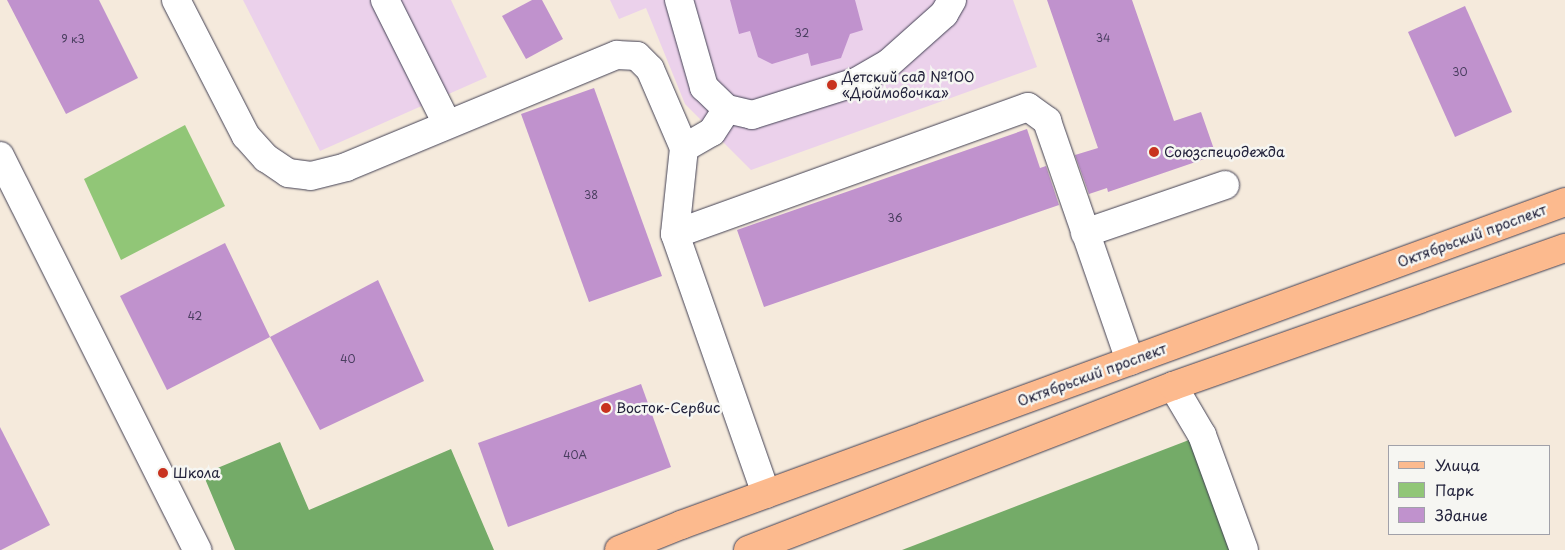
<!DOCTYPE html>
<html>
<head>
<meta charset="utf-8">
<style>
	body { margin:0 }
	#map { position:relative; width:1565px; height:550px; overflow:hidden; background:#f5eadc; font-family:"Playpen Sans",sans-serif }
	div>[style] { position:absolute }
	.built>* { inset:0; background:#ebd1eb }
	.green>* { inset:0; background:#91c677 }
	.forest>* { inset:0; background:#74ab68 }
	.building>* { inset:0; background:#c092cd }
	.roads { filter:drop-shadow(0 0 1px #424053) drop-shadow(0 0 1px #424053) }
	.minor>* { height:28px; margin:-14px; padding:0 14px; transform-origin:14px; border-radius:14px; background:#fff }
	.major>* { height:28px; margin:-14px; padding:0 14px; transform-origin:14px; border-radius:14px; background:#fcba8e }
	.dots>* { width:14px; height:14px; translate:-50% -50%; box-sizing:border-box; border:2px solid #f6f6f2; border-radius:50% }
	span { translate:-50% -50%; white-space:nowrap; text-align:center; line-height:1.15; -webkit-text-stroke:5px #f6f6f2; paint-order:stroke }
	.number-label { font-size:11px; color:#4a3e60 }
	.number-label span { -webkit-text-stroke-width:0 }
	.poi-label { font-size:14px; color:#22223b }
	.left { translate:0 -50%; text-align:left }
	.street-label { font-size:14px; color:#22223b }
	.legend { position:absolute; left:1388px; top:445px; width:162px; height:90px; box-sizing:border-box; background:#f6f6f2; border:1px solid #a1a1a9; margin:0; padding:6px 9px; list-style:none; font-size:15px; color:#22223b }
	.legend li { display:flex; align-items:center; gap:10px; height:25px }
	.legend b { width:25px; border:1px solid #a1a1a9 }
</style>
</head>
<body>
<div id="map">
	<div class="built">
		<div style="clip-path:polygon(243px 0,451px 0,487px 77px,320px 151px)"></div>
		<div style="clip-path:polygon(610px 0,1013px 0,1037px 67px,751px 170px,685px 104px,646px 8px,619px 19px)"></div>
	</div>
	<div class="green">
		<div style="clip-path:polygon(185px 125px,225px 206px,121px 260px,84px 179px)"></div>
	</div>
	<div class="forest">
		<div style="clip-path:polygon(1202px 435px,1244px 550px,902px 550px)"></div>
		<div style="clip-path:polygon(280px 442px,309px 510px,451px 449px,494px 550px,235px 550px,203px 474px)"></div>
	</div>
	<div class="building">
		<div style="clip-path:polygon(7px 0,99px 0,138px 78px,66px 114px)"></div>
		<div style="clip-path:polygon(532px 0,542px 0,563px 39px,526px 59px,502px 16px)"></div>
		<div style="clip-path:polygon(730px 0,855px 0,863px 30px,850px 34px,841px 58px,811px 66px,808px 53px,772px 64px,758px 57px,750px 31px,739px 34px)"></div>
		<div style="clip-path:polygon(1047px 0,1132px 0,1174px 121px,1201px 112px,1216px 155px,1108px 192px,1107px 188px,1089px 194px,1075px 155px,1098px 148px)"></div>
		<div style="clip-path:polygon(1465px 6px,1512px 112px,1455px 137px,1408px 32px)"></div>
		<div style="clip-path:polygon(594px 88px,662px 276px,589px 302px,521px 114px)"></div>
		<div style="clip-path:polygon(1027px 129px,1040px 168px,1046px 166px,1059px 205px,764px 307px,737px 230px)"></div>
		<div style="clip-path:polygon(225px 243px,270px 337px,167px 390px,120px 296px)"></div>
		<div style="clip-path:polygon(378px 280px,424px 381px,320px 430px,270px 337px)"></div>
		<div style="clip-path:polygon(641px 384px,671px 467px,508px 527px,478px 443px)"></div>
		<div style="clip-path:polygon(0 427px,50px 525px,1px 550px,0 550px)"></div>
	</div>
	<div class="roads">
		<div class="minor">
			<div style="left:176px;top:0;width:153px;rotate:62.8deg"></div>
			<div style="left:246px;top:136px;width:30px;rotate:48deg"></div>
			<div style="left:266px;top:158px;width:27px;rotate:34deg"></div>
			<div style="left:288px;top:173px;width:23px;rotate:7deg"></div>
			<div style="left:311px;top:176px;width:36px;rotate:-14deg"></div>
			<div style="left:346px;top:167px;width:293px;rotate:-22.5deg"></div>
			<div style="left:617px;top:55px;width:20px;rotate:3deg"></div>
			<div style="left:637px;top:56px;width:18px;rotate:45deg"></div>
			<div style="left:650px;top:69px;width:86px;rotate:66.7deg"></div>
			<div style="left:684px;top:148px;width:86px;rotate:96deg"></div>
			<div style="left:385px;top:0;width:139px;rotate:63.4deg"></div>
			<div style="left:679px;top:0;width:91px;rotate:74deg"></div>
			<div style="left:704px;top:87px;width:32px;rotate:44deg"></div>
			<div style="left:727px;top:109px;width:26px;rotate:13deg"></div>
			<div style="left:752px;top:115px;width:109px;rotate:-17.6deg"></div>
			<div style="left:856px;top:82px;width:38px;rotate:-30deg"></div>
			<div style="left:889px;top:63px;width:74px;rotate:-41.7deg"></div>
			<div style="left:944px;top:14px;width:16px;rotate:-60deg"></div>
			<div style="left:684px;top:148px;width:32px;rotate:-30deg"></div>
			<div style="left:712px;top:132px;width:27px;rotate:-57deg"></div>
			<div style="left:0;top:156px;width:441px;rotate:63.4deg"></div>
			<div style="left:1085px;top:233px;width:148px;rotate:-18.9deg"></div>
			<div style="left:1173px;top:386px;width:57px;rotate:59.4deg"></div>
			<div style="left:1202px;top:435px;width:122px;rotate:69.9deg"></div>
			<div style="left:766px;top:494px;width:275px;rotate:-109.3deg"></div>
			<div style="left:675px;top:234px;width:375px;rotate:-19.8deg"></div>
			<div style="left:1028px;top:107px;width:24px;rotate:36deg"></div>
			<div style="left:1047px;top:121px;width:254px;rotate:70.9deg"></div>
		</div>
		<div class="major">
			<div style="left:619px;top:550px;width:67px;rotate:-22deg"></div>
			<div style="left:681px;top:525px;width:941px;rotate:-20.07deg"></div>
			<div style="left:748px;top:550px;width:456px;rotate:-21.1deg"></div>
			<div style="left:1173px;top:386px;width:416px;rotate:-19.4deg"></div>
		</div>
	</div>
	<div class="dots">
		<div style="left:832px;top:85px;background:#c8321e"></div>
		<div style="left:1154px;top:152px;background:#c8321e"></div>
		<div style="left:606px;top:408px;background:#c8321e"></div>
		<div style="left:163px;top:473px;background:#c8321e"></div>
	</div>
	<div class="number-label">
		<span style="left:802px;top:33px">32</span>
		<span style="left:1103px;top:38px">34</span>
		<span style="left:73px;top:39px">9 к3</span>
		<span style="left:1460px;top:72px">30</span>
		<span style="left:591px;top:195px">38</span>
		<span style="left:895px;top:218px">36</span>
		<span style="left:195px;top:316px">42</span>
		<span style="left:348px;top:359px">40</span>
		<span style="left:575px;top:455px">40А</span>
	</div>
	<div class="poi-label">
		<span class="left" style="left:842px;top:85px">Детский сад №100<br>«Дюймовочка»</span>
		<span class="left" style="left:1164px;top:152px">Союзспецодежда</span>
		<span class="left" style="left:616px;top:408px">Восток-Сервис</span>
		<span class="left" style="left:173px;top:473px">Школа</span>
	</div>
	<div class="street-label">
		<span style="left:1472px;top:236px;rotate:-20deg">Октябрьский проспект</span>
		<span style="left:1092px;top:375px;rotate:-20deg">Октябрьский проспект</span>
	</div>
	<ul class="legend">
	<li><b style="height:6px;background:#fcba8e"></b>Улица</li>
	<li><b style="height:14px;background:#91c677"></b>Парк</li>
	<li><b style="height:14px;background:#c092cd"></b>Здание</li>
	</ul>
</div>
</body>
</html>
